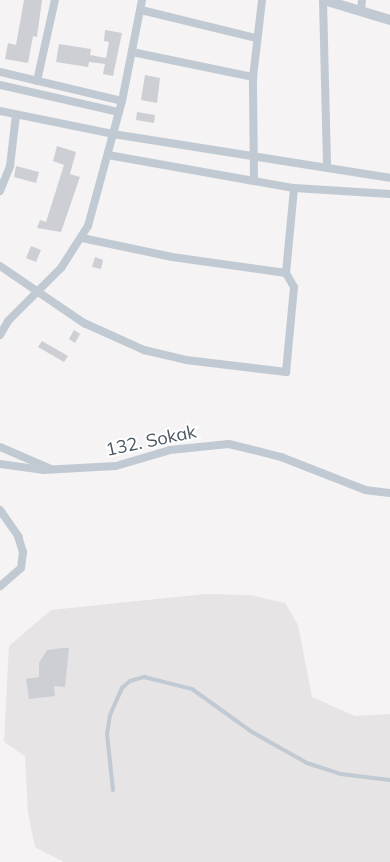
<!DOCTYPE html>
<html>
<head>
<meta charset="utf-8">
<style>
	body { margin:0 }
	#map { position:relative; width:390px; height:862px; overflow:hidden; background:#f5f3f3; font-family:Mulish,sans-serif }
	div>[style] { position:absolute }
	.education>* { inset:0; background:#e6e4e5 }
	.building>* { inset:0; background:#cdcfd5 }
	.service>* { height:4px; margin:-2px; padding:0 2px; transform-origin:2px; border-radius:2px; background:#c1cad2 }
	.minor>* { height:8px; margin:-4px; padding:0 4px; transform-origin:4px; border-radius:4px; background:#c1cad2 }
	.tertiary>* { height:10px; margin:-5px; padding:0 5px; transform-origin:5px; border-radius:5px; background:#c1cad2 }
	span { translate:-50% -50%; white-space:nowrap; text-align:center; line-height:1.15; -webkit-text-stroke:4px #fff; paint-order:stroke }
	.street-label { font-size:18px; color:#4a5661 }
</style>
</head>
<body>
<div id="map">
	<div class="education">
		<div style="clip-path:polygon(205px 594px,249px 595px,285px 603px,298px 625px,312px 697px,355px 716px,390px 714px,390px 862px,64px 862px,35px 847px,28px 813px,25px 756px,4px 742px,9px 646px,51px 610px)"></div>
	</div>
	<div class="building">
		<div style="clip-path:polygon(24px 0,42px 0,37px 37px,33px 36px,28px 63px,5px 59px,8px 43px,16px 45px)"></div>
		<div style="clip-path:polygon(105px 30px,122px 33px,113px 76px,103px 74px,105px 64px,89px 62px,88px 67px,56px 62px,59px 44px,91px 49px,90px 55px,106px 58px,109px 42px,104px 41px)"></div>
		<div style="clip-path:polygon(145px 75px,160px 78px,157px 103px,141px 100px)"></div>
		<div style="clip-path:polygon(137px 112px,155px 115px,154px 123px,136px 120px)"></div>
		<div style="clip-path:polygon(57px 146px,76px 152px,70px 174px,80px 177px,61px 232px,37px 228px,40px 220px,46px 222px,64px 165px,53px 161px)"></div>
		<div style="clip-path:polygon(16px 166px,39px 172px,36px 183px,14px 177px)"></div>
		<div style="clip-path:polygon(31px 246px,41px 250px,36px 262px,26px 258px)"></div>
		<div style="clip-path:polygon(95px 257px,103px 260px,101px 269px,92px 267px)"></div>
		<div style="clip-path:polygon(74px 330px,80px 334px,75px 343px,69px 339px)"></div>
		<div style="clip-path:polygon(42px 341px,68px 356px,64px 362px,38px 347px)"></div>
		<div style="clip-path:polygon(62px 648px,69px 648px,65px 687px,54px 686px,55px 696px,29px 699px,26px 679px,39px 677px,39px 663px,47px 650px)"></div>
	</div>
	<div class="service">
		<div style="left:113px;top:790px;width:56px;rotate:-96.1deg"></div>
		<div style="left:107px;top:734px;width:19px;rotate:-81deg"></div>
		<div style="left:110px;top:715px;width:30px;rotate:-66deg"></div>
		<div style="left:122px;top:688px;width:11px;rotate:-41deg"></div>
		<div style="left:130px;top:681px;width:15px;rotate:-16deg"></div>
		<div style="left:144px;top:677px;width:49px;rotate:14deg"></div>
		<div style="left:192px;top:689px;width:74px;rotate:35.6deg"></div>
		<div style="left:252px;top:732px;width:63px;rotate:29.4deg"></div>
		<div style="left:307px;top:763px;width:36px;rotate:18deg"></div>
		<div style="left:341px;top:774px;width:49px;rotate:7deg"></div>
	</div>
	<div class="minor">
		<div style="left:323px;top:0;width:168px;rotate:88.6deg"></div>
		<div style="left:141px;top:10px;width:118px;rotate:13.7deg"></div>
		<div style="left:361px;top:11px;width:11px;rotate:-85deg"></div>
		<div style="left:132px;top:52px;width:124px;rotate:11.7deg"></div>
		<div style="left:0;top:72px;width:125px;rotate:13.4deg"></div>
		<div style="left:37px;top:81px;width:83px;rotate:-77.5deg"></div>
		<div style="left:0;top:85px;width:122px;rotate:12.8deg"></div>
		<div style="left:0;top:111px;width:115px;rotate:11.5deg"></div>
		<div style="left:113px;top:134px;width:280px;rotate:9deg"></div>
		<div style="left:108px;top:155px;width:189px;rotate:10.1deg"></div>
		<div style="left:294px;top:188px;width:96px;rotate:3.6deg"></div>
		<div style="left:254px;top:181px;width:104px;rotate:-90.6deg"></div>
		<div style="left:253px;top:77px;width:78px;rotate:-83.3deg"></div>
		<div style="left:0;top:191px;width:27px;rotate:-68deg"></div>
		<div style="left:10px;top:166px;width:51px;rotate:-83.3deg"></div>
		<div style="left:82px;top:238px;width:92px;rotate:11.9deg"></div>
		<div style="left:172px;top:257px;width:115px;rotate:8deg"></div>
		<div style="left:286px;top:273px;width:85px;rotate:-84.6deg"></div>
		<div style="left:0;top:266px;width:102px;rotate:34.2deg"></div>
		<div style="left:84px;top:323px;width:66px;rotate:24.2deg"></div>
		<div style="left:144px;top:350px;width:43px;rotate:13.4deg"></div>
		<div style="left:186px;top:360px;width:101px;rotate:6.8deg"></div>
		<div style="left:286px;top:372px;width:85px;rotate:-84.6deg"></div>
		<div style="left:294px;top:287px;width:16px;rotate:-120deg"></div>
		<div style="left:0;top:335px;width:16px;rotate:-60deg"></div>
		<div style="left:8px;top:321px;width:75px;rotate:-45deg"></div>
		<div style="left:61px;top:268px;width:50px;rotate:-57.3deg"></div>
		<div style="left:88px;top:226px;width:130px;rotate:-74.8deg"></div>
		<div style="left:122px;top:101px;width:103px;rotate:-78.8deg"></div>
		<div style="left:0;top:447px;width:56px;rotate:23.3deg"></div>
		<div style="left:0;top:464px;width:43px;rotate:7.9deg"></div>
		<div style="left:43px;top:470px;width:73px;rotate:-3.1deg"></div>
		<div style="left:116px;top:466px;width:56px;rotate:-16.5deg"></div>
		<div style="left:170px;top:450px;width:59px;rotate:-5.8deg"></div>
		<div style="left:229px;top:444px;width:54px;rotate:14deg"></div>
		<div style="left:281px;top:457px;width:90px;rotate:21.4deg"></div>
		<div style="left:365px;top:490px;width:25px;rotate:7deg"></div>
		<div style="left:0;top:510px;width:32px;rotate:55deg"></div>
		<div style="left:18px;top:536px;width:17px;rotate:73deg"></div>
		<div style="left:23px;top:552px;width:16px;rotate:97deg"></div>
		<div style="left:21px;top:568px;width:28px;rotate:139deg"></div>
	</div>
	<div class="tertiary">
		<div style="left:324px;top:0;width:69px;rotate:16.9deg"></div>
	</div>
	<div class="street-label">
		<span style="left:151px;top:441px;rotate:-12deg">132. Sokak</span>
	</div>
</div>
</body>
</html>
